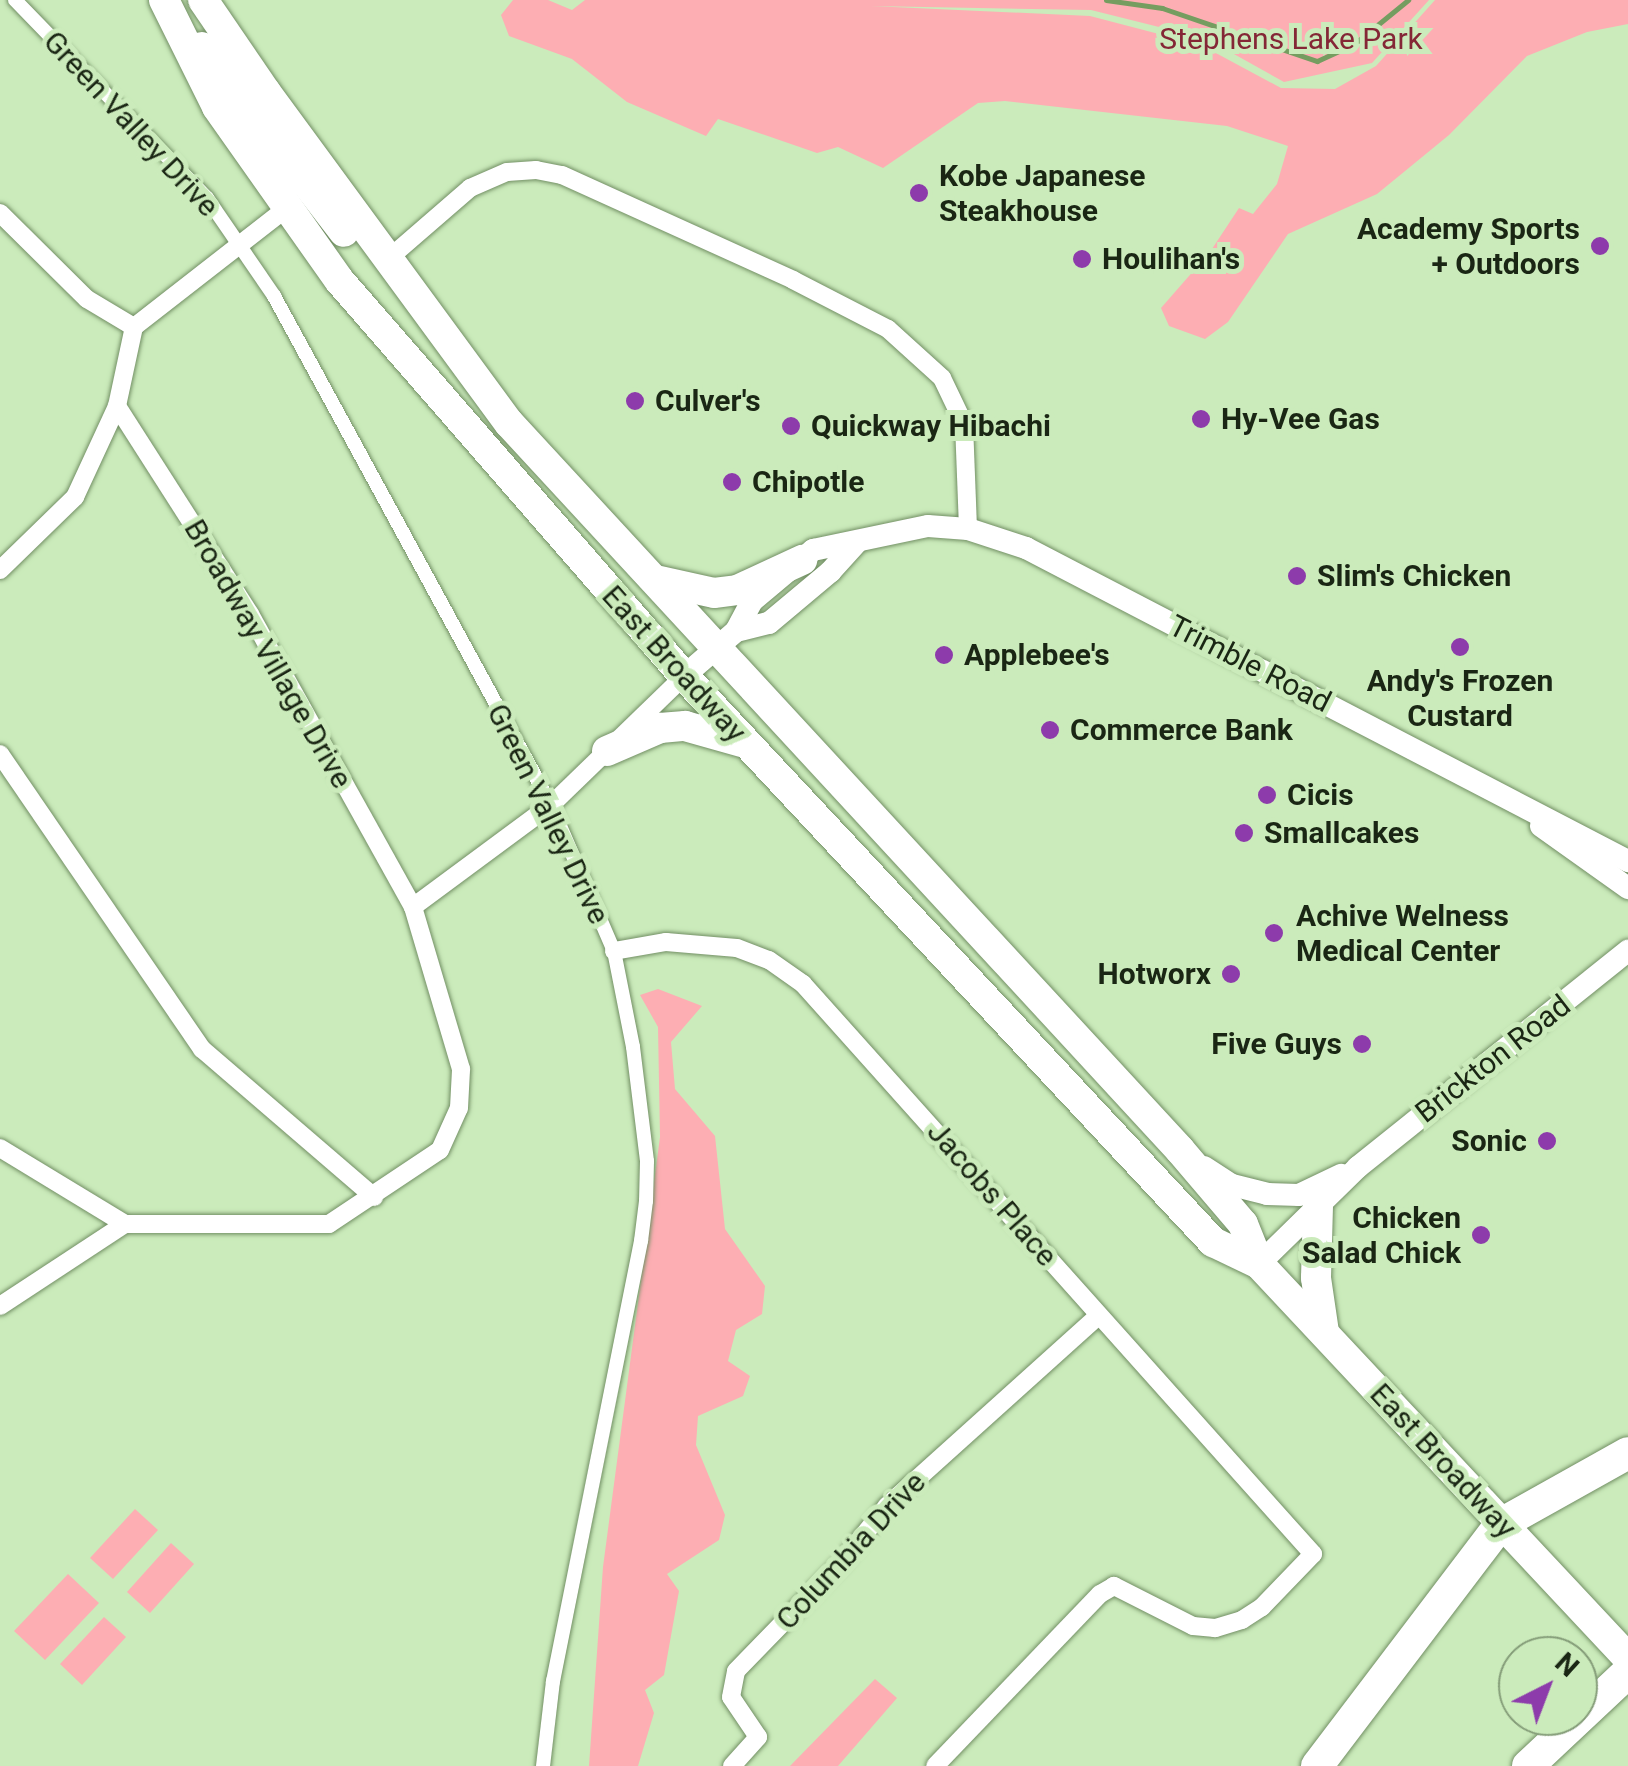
<!DOCTYPE html>
<html>
<head>
<meta charset="utf-8">
<style>
	body { margin:0 }
	#map { position:relative; width:1628px; height:1766px; overflow:hidden; background:#cbebbb; font-family:Roboto,sans-serif }
	div>[style] { position:absolute }
	.green>* { inset:0; background:#fdaeb3 }
	.stream>* { height:5px; margin:-2.5px; padding:0 2.5px; transform-origin:2.5px; border-radius:2.5px; background:#759d60 }
	.roads { filter:drop-shadow(0 0 2px #728f64) drop-shadow(0 0 2px #728f64) }
	.pedestrian>* { height:14px; margin:-7px; padding:0 7px; transform-origin:7px; border-radius:7px; background:#fff }
	.minor>* { height:18px; margin:-9px; padding:0 9px; transform-origin:9px; border-radius:9px; background:#fff }
	.tertiary>* { height:22px; margin:-11px; padding:0 11px; transform-origin:11px; border-radius:11px; background:#fff }
	.primary>* { height:30px; margin:-15px; padding:0 15px; transform-origin:15px; border-radius:15px; background:#fff }
	.motorway>* { height:32px; margin:-16px; padding:0 16px; transform-origin:16px; border-radius:16px; background:#fff }
	.dots>* { width:28px; height:28px; translate:-50% -50%; box-sizing:border-box; border:5px solid #cbebbb; border-radius:50% }
	span { translate:-50% -50%; white-space:nowrap; text-align:center; line-height:1.15; -webkit-text-stroke:10px #cbebbb; paint-order:stroke }
	.park-label { font-size:30px; color:#842736 }
	.street-label { font-size:30px; color:#1a2614 }
	.poi-label { font-size:30px; color:#1a2614; font-weight:700 }
	.left { translate:0 -50%; text-align:left }
	.right { translate:-100% -50%; text-align:right }
	.north { position:absolute; left:1498px; top:1636px; width:100px; height:100px; box-sizing:border-box; background:#cbebbb; border:2px solid #849c78; border-radius:50%; rotate:42deg; font-size:28px; font-weight:700; line-height:40px; text-align:center; color:#1a2614 }
	.north::after { content:''; display:block; margin:auto; width:35px; height:45px; background:#8d3bab; clip-path:polygon(50% 0,100% 100%,50% 72%,0 100%) }
</style>
</head>
<body>
<div id="map">
	<div class="green">
		<div style="clip-path:polygon(513px 0,548px 0,572px 10px,585px 0,1429px 0,1372px 63px,1284px 82px,1207px 39px,1091px 10px,871px 6px,1090px 16px,1201px 45px,1281px 88px,1335px 89px,1376px 66px,1435px 0,1628px 0,1628px 24px,1587px 32px,1527px 56px,1449px 135px,1377px 194px,1288px 234px,1228px 322px,1205px 339px,1169px 326px,1161px 308px,1210px 252px,1239px 208px,1253px 214px,1277px 184px,1288px 146px,1227px 126px,1005px 101px,978px 103px,883px 168px,838px 147px,817px 153px,718px 119px,706px 136px,627px 102px,572px 59px,509px 36px,501px 15px)"></div>
		<div style="clip-path:polygon(658px 989px,702px 1006px,671px 1042px,675px 1089px,715px 1136px,725px 1229px,765px 1286px,762px 1314px,736px 1330px,728px 1361px,750px 1376px,743px 1396px,698px 1416px,696px 1445px,725px 1515px,719px 1540px,667px 1574px,679px 1591px,664px 1675px,645px 1690px,654px 1713px,638px 1766px,589px 1766px,603px 1567px,660px 1137px,658px 1027px,640px 995px)"></div>
		<div style="clip-path:polygon(135px 1509px,158px 1530px,113px 1579px,90px 1558px)"></div>
		<div style="clip-path:polygon(171px 1543px,194px 1564px,150px 1613px,127px 1592px)"></div>
		<div style="clip-path:polygon(68px 1574px,99px 1603px,45px 1660px,14px 1631px)"></div>
		<div style="clip-path:polygon(104px 1617px,126px 1637px,82px 1685px,60px 1664px)"></div>
		<div style="clip-path:polygon(875px 1679px,897px 1698px,838px 1766px,790px 1766px)"></div>
	</div>
	<div class="stream">
		<div style="left:1106px;top:0;width:57px;rotate:8.1deg"></div>
		<div style="left:1162px;top:8px;width:164px;rotate:18.9deg"></div>
		<div style="left:1317px;top:61px;width:41px;rotate:-24.7deg"></div>
		<div style="left:1354px;top:44px;width:70px;rotate:-39.2deg"></div>
	</div>
	<div class="roads">
		<div class="pedestrian">
			<div style="left:15px;top:0;width:276px;rotate:45.9deg"></div>
			<div style="left:207px;top:198px;width:119px;rotate:55.6deg"></div>
			<div style="left:274px;top:296px;width:579px;rotate:61.44deg"></div>
			<div style="left:551px;top:805px;width:159px;rotate:66.7deg"></div>
			<div style="left:614px;top:951px;width:98px;rotate:78.8deg"></div>
			<div style="left:633px;top:1047px;width:115px;rotate:83deg"></div>
			<div style="left:647px;top:1161px;width:40px;rotate:91.4deg"></div>
			<div style="left:646px;top:1201px;width:40px;rotate:97.1deg"></div>
			<div style="left:641px;top:1241px;width:449px;rotate:101.3deg"></div>
			<div style="left:553px;top:1681px;width:86px;rotate:96.7deg"></div>
		</div>
		<div class="minor">
			<div style="left:0;top:213px;width:122px;rotate:44.7deg"></div>
			<div style="left:87px;top:299px;width:55px;rotate:30.8deg"></div>
			<div style="left:387px;top:260px;width:110px;rotate:-40.9deg"></div>
			<div style="left:470px;top:188px;width:40px;rotate:-23.4deg"></div>
			<div style="left:507px;top:172px;width:29px;rotate:-4deg"></div>
			<div style="left:536px;top:170px;width:26px;rotate:11deg"></div>
			<div style="left:562px;top:175px;width:254px;rotate:24.4deg"></div>
			<div style="left:793px;top:280px;width:107px;rotate:27.3deg"></div>
			<div style="left:888px;top:329px;width:73px;rotate:42.2deg"></div>
			<div style="left:942px;top:378px;width:51px;rotate:64.4deg"></div>
			<div style="left:964px;top:424px;width:105px;rotate:87.8deg"></div>
			<div style="left:0;top:570px;width:105px;rotate:-44.2deg"></div>
			<div style="left:75px;top:497px;width:100px;rotate:-65.2deg"></div>
			<div style="left:117px;top:406px;width:81px;rotate:-77.9deg"></div>
			<div style="left:134px;top:327px;width:195px;rotate:-37.9deg"></div>
			<div style="left:0;top:754px;width:358px;rotate:55.6deg"></div>
			<div style="left:202px;top:1049px;width:227px;rotate:40.7deg"></div>
			<div style="left:413px;top:907px;width:172px;rotate:-36.5deg"></div>
			<div style="left:551px;top:805px;width:185px;rotate:-44.1deg"></div>
			<div style="left:614px;top:951px;width:53px;rotate:-9.8deg"></div>
			<div style="left:666px;top:942px;width:71px;rotate:4.8deg"></div>
			<div style="left:737px;top:948px;width:34px;rotate:21deg"></div>
			<div style="left:769px;top:960px;width:42px;rotate:35.2deg"></div>
			<div style="left:803px;top:984px;width:765px;rotate:48.18deg"></div>
			<div style="left:1313px;top:1554px;width:74px;rotate:133.9deg"></div>
			<div style="left:1262px;top:1607px;width:24px;rotate:147deg"></div>
			<div style="left:1242px;top:1620px;width:28px;rotate:163deg"></div>
			<div style="left:1215px;top:1628px;width:22px;rotate:-175deg"></div>
			<div style="left:1193px;top:1626px;width:89px;rotate:-153.1deg"></div>
			<div style="left:1114px;top:1586px;width:16px;rotate:150deg"></div>
			<div style="left:1100px;top:1594px;width:238px;rotate:133.8deg"></div>
			<div style="left:0;top:1148px;width:146px;rotate:31.3deg"></div>
			<div style="left:125px;top:1224px;width:204px"></div>
			<div style="left:329px;top:1224px;width:133px;rotate:-33.7deg"></div>
			<div style="left:440px;top:1150px;width:46px;rotate:-65.7deg"></div>
			<div style="left:459px;top:1108px;width:39px;rotate:-87deg"></div>
			<div style="left:461px;top:1069px;width:169px;rotate:-106.5deg"></div>
			<div style="left:413px;top:907px;width:335px;rotate:-119.1deg"></div>
			<div style="left:250px;top:614px;width:247px;rotate:-122.6deg"></div>
			<div style="left:0;top:1306px;width:149px;rotate:-33.3deg"></div>
			<div style="left:732px;top:1766px;width:39px;rotate:-48deg"></div>
			<div style="left:758px;top:1737px;width:48px;rotate:-124deg"></div>
			<div style="left:731px;top:1697px;width:26px;rotate:-79deg"></div>
			<div style="left:736px;top:1671px;width:152px;rotate:-45.8deg"></div>
			<div style="left:842px;top:1562px;width:72px;rotate:-51.2deg"></div>
			<div style="left:887px;top:1506px;width:284px;rotate:-42deg"></div>
		</div>
		<div class="tertiary">
			<div style="left:736px;top:631px;width:34px;rotate:-14deg"></div>
			<div style="left:769px;top:623px;width:80px;rotate:-39.9deg"></div>
			<div style="left:830px;top:572px;width:40px;rotate:-48deg"></div>
			<div style="left:684px;top:676px;width:69px;rotate:-40.9deg"></div>
			<div style="left:736px;top:631px;width:34px;rotate:-62deg"></div>
			<div style="left:752px;top:601px;width:80px;rotate:-39.9deg"></div>
			<div style="left:813px;top:550px;width:117px;rotate:-11.8deg"></div>
			<div style="left:928px;top:526px;width:40px;rotate:4.3deg"></div>
			<div style="left:968px;top:529px;width:61px;rotate:18.1deg"></div>
			<div style="left:1026px;top:548px;width:679px;rotate:27.47deg"></div>
			<div style="left:1541px;top:826px;width:107px;rotate:35.5deg"></div>
			<div style="left:1204px;top:1167px;width:33px;rotate:33deg"></div>
			<div style="left:1232px;top:1185px;width:36px;rotate:14deg"></div>
			<div style="left:1267px;top:1194px;width:32px;rotate:2deg"></div>
			<div style="left:1299px;top:1195px;width:47px;rotate:-25.5deg"></div>
			<div style="left:1259px;top:1264px;width:139px;rotate:-44.4deg"></div>
			<div style="left:1358px;top:1167px;width:346px;rotate:-38.7deg"></div>
		</div>
		<div class="primary">
			<div style="left:164px;top:0;width:119px;rotate:63.6deg"></div>
			<div style="left:217px;top:107px;width:212px;rotate:54.8deg"></div>
			<div style="left:339px;top:280px;width:525px;rotate:48.94deg"></div>
			<div style="left:684px;top:676px;width:775px;rotate:46.94deg"></div>
			<div style="left:1213px;top:1242px;width:51px;rotate:25.6deg"></div>
			<div style="left:1259px;top:1264px;width:540px;rotate:46.88deg"></div>
			<div style="left:203px;top:0;width:110px;rotate:55.7deg"></div>
			<div style="left:265px;top:91px;width:412px;rotate:53.7deg"></div>
			<div style="left:509px;top:423px;width:989px;rotate:47.29deg"></div>
			<div style="left:1180px;top:1150px;width:97px;rotate:49.6deg"></div>
			<div style="left:1243px;top:1224px;width:43px;rotate:68.2deg"></div>
			<div style="left:202px;top:47px;width:233px;rotate:52.5deg"></div>
			<div style="left:655px;top:580px;width:60px;rotate:12.4deg"></div>
			<div style="left:714px;top:593px;width:23px;rotate:-7deg"></div>
			<div style="left:737px;top:590px;width:72px;rotate:-24.8deg"></div>
			<div style="left:607px;top:751px;width:58px;rotate:-23.5deg"></div>
			<div style="left:660px;top:728px;width:25px;rotate:-5deg"></div>
			<div style="left:685px;top:726px;width:59px;rotate:15.7deg"></div>
			<div style="left:1318px;top:1206px;width:72px;rotate:91.6deg"></div>
			<div style="left:1316px;top:1278px;width:55px;rotate:81.6deg"></div>
		</div>
		<div class="motorway">
			<div style="left:1317px;top:1766px;width:304px;rotate:-52.8deg"></div>
			<div style="left:1501px;top:1524px;width:145px;rotate:-29.2deg"></div>
			<div style="left:1528px;top:1766px;width:137px;rotate:-43.2deg"></div>
		</div>
	</div>
	<div class="dots">
		<div style="left:919px;top:193px;background:#8d3bab"></div>
		<div style="left:1600px;top:246px;background:#8d3bab"></div>
		<div style="left:1082px;top:259px;background:#8d3bab"></div>
		<div style="left:635px;top:401px;background:#8d3bab"></div>
		<div style="left:1201px;top:419px;background:#8d3bab"></div>
		<div style="left:791px;top:426px;background:#8d3bab"></div>
		<div style="left:732px;top:482px;background:#8d3bab"></div>
		<div style="left:1297px;top:576px;background:#8d3bab"></div>
		<div style="left:1460px;top:647px;background:#8d3bab"></div>
		<div style="left:944px;top:655px;background:#8d3bab"></div>
		<div style="left:1050px;top:730px;background:#8d3bab"></div>
		<div style="left:1267px;top:795px;background:#8d3bab"></div>
		<div style="left:1244px;top:833px;background:#8d3bab"></div>
		<div style="left:1274px;top:933px;background:#8d3bab"></div>
		<div style="left:1231px;top:974px;background:#8d3bab"></div>
		<div style="left:1362px;top:1044px;background:#8d3bab"></div>
		<div style="left:1547px;top:1141px;background:#8d3bab"></div>
		<div style="left:1481px;top:1235px;background:#8d3bab"></div>
	</div>
	<div class="park-label">
		<span style="left:1291px;top:39px">Stephens Lake Park</span>
	</div>
	<div class="street-label">
		<span style="left:131px;top:124px;rotate:47deg">Green Valley Drive</span>
		<span style="left:268px;top:654px;rotate:60deg">Broadway Village Drive</span>
		<span style="left:674px;top:664px;rotate:48deg">East Broadway</span>
		<span style="left:1250px;top:664px;rotate:27deg">Trimble Road</span>
		<span style="left:548px;top:814px;rotate:64deg">Green Valley Drive</span>
		<span style="left:1493px;top:1059px;rotate:-38deg">Brickton Road</span>
		<span style="left:992px;top:1194px;rotate:49deg">Jacobs Place</span>
		<span style="left:1443px;top:1461px;rotate:47deg">East Broadway</span>
		<span style="left:851px;top:1551px;rotate:-47deg">Columbia Drive</span>
	</div>
	<div class="poi-label">
		<span class="left" style="left:939px;top:193px">Kobe Japanese<br>Steakhouse</span>
		<span class="right" style="left:1580px;top:246px">Academy Sports<br>+ Outdoors</span>
		<span class="left" style="left:1102px;top:259px">Houlihan's</span>
		<span class="left" style="left:655px;top:401px">Culver's</span>
		<span class="left" style="left:1221px;top:419px">Hy-Vee Gas</span>
		<span class="left" style="left:811px;top:426px">Quickway Hibachi</span>
		<span class="left" style="left:752px;top:482px">Chipotle</span>
		<span class="left" style="left:1317px;top:576px">Slim's Chicken</span>
		<span class="left" style="left:964px;top:655px">Applebee's</span>
		<span style="left:1460px;top:698px">Andy's Frozen<br>Custard</span>
		<span class="left" style="left:1070px;top:730px">Commerce Bank</span>
		<span class="left" style="left:1287px;top:795px">Cicis</span>
		<span class="left" style="left:1264px;top:833px">Smallcakes</span>
		<span class="left" style="left:1296px;top:933px">Achive Welness<br>Medical Center</span>
		<span class="right" style="left:1211px;top:974px">Hotworx</span>
		<span class="right" style="left:1342px;top:1044px">Five Guys</span>
		<span class="right" style="left:1527px;top:1141px">Sonic</span>
		<span class="right" style="left:1461px;top:1235px">Chicken<br>Salad Chick</span>
	</div>
	<div class="north">N</div>
</div>
</body>
</html>
